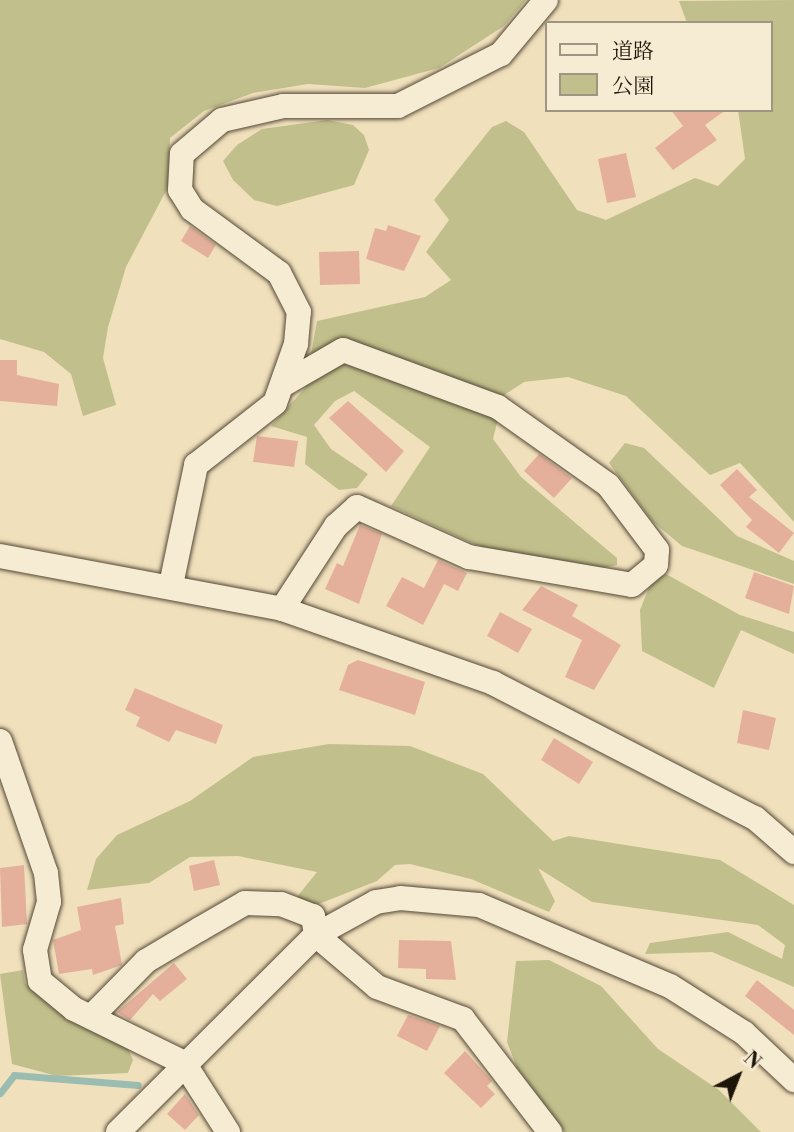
<!DOCTYPE html>
<html>
<head>
<meta charset="utf-8">
<style>
	body { margin:0 }
	#map { position:relative; width:794px; height:1132px; overflow:hidden; background:#f1e0bc; font-family:"Libre Bodoni","Noto Serif JP",serif }
	div>[style] { position:absolute }
	.green>* { inset:0; background:#c1c08c }
	.stream>* { height:7px; margin:-3.5px; padding:0 3.5px; transform-origin:3.5px; border-radius:3.5px; background:#9bbdb1 }
	.building>* { inset:0; background:#e4b09b }
	.roads { filter:drop-shadow(0 0 2px #534836) drop-shadow(0 0 2px #534836) }
	.minor>* { height:24px; margin:-12px; padding:0 12px; transform-origin:12px; border-radius:12px; background:#f6ebd3 }
	span { translate:-50% -50%; white-space:nowrap; text-align:center; line-height:1.15; -webkit-text-stroke:5px #f6ebd3; paint-order:stroke }
	.legend { position:absolute; left:545px; top:21px; width:228px; height:91px; box-sizing:border-box; background:#f6ebd3; border:2px solid #a09582; margin:0; padding:9px 12px; list-style:none; font-size:21px; color:#1e1509 }
	.legend li { display:flex; align-items:center; gap:14px; height:35px }
	.legend b { width:35px; border:2px solid #a09582 }
	.north { position:absolute; left:703px; top:1041px; width:70px; height:70px; -webkit-text-stroke:5px #f6ebd3; paint-order:stroke; rotate:42deg; font-size:19px; font-weight:700; line-height:28px; text-align:center; color:#1e1509 }
	.north::after { content:''; display:block; margin:auto; width:24px; height:32px; background:#1e1509; clip-path:polygon(50% 0,100% 100%,50% 72%,0 100%) }
</style>
</head>
<body>
<div id="map">
	<div class="green">
		<div style="clip-path:polygon(0 0,526px 0,504px 26px,439px 68px,365px 88px,308px 84px,253px 93px,204px 111px,170px 138px,168px 187px,126px 267px,108px 327px,103px 358px,116px 405px,83px 416px,71px 374px,44px 352px,0 339px)"></div>
		<div style="clip-path:polygon(794px 0,794px 522px,740px 463px,710px 475px,626px 396px,568px 377px,524px 382px,504px 395px,493px 439px,521px 477px,617px 558px,617px 565px,589px 571px,498px 555px,391px 506px,430px 447px,354px 391px,335px 401px,314px 425px,331px 449px,368px 474px,357px 488px,339px 490px,305px 464px,307px 437px,271px 426px,305px 388px,317px 321px,425px 297px,451px 280px,426px 252px,449px 220px,434px 200px,492px 127px,506px 121px,524px 132px,577px 210px,606px 220px,695px 178px,718px 186px,745px 159px,738px 110px,771px 110px,771px 23px,687px 23px,679px 1px)"></div>
		<div style="clip-path:polygon(327px 120px,353px 125px,364px 135px,369px 150px,354px 185px,277px 206px,254px 200px,233px 180px,223px 161px,237px 145px,262px 129px)"></div>
		<div style="clip-path:polygon(625px 443px,644px 448px,737px 536px,794px 561px,794px 584px,682px 546px,652px 521px,609px 463px)"></div>
		<div style="clip-path:polygon(666px 574px,740px 615px,794px 632px,794px 654px,741px 630px,714px 688px,642px 651px,640px 610px,650px 585px)"></div>
		<div style="clip-path:polygon(329px 744px,410px 746px,483px 774px,553px 841px,569px 836px,720px 860px,794px 905px,794px 987px,712px 952px,645px 954px,650px 943px,728px 932px,782px 959px,785px 945px,758px 925px,592px 902px,538px 868px,555px 901px,549px 912px,471px 879px,410px 864px,395px 865px,377px 881px,311px 907px,297px 897px,317px 872px,238px 856px,190px 857px,149px 883px,87px 890px,96px 859px,117px 835px,190px 801px,253px 757px)"></div>
		<div style="clip-path:polygon(549px 960px,601px 986px,658px 1049px,719px 1090px,761px 1132px,565px 1132px,517px 1068px,507px 1042px,516px 961px)"></div>
		<div style="clip-path:polygon(23px 970px,25px 983px,62px 1015px,127px 1046px,133px 1060px,128px 1073px,57px 1076px,12px 1064px,0 974px)"></div>
	</div>
	<div class="stream">
		<div style="left:0;top:1093px;width:23px;rotate:-52deg"></div>
		<div style="left:14px;top:1075px;width:124px;rotate:4.6deg"></div>
	</div>
	<div class="building">
		<div style="clip-path:polygon(671px 110px,726px 110px,705px 125px,717px 140px,673px 170px,655px 148px,683px 126px)"></div>
		<div style="clip-path:polygon(626px 153px,636px 197px,607px 203px,598px 159px)"></div>
		<div style="clip-path:polygon(388px 225px,421px 236px,404px 271px,366px 259px,375px 228px,386px 231px)"></div>
		<div style="clip-path:polygon(190px 226px,216px 245px,208px 258px,181px 241px)"></div>
		<div style="clip-path:polygon(359px 251px,360px 284px,320px 285px,319px 252px)"></div>
		<div style="clip-path:polygon(0 360px,17px 360px,17px 375px,59px 384px,57px 406px,0 401px)"></div>
		<div style="clip-path:polygon(348px 401px,404px 451px,386px 472px,329px 418px)"></div>
		<div style="clip-path:polygon(257px 436px,298px 441px,294px 467px,253px 462px)"></div>
		<div style="clip-path:polygon(539px 454px,572px 478px,554px 498px,524px 471px)"></div>
		<div style="clip-path:polygon(737px 469px,757px 490px,749px 497px,794px 533px,779px 553px,746px 527px,752px 520px,720px 485px)"></div>
		<div style="clip-path:polygon(360px 525px,382px 534px,359px 604px,325px 589px,337px 563px,343px 566px)"></div>
		<div style="clip-path:polygon(438px 560px,467px 573px,458px 591px,444px 584px,423px 625px,386px 606px,402px 577px,424px 588px)"></div>
		<div style="clip-path:polygon(754px 572px,794px 586px,789px 614px,745px 598px)"></div>
		<div style="clip-path:polygon(541px 586px,578px 605px,572px 616px,621px 645px,594px 690px,565px 677px,582px 640px,522px 610px)"></div>
		<div style="clip-path:polygon(500px 612px,532px 629px,518px 653px,487px 636px)"></div>
		<div style="clip-path:polygon(358px 660px,425px 682px,415px 715px,339px 690px,348px 665px)"></div>
		<div style="clip-path:polygon(135px 688px,223px 725px,216px 744px,176px 730px,169px 742px,136px 726px,140px 717px,125px 710px)"></div>
		<div style="clip-path:polygon(743px 710px,776px 718px,769px 750px,737px 743px)"></div>
		<div style="clip-path:polygon(554px 738px,593px 762px,579px 784px,541px 760px)"></div>
		<div style="clip-path:polygon(214px 860px,220px 885px,194px 891px,189px 866px)"></div>
		<div style="clip-path:polygon(24px 865px,27px 924px,2px 927px,0 868px)"></div>
		<div style="clip-path:polygon(121px 898px,124px 924px,115px 926px,122px 965px,93px 975px,92px 969px,59px 974px,53px 940px,81px 930px,77px 907px)"></div>
		<div style="clip-path:polygon(399px 940px,451px 941px,456px 980px,426px 979px,426px 969px,398px 968px)"></div>
		<div style="clip-path:polygon(174px 963px,187px 979px,160px 1001px,153px 994px,130px 1020px,117px 1012px)"></div>
		<div style="clip-path:polygon(757px 980px,794px 1010px,794px 1035px,745px 996px)"></div>
		<div style="clip-path:polygon(408px 1015px,440px 1026px,427px 1051px,397px 1036px)"></div>
		<div style="clip-path:polygon(465px 1051px,492px 1081px,487px 1086px,495px 1094px,481px 1108px,444px 1073px)"></div>
		<div style="clip-path:polygon(185px 1094px,199px 1115px,185px 1130px,167px 1114px)"></div>
	</div>
	<div class="roads">
		<div class="minor">
			<div style="left:0;top:556px;width:287px;rotate:10.6deg"></div>
			<div style="left:282px;top:609px;width:224px;rotate:19.3deg"></div>
			<div style="left:493px;top:683px;width:295px;rotate:27.3deg"></div>
			<div style="left:755px;top:818px;width:52px;rotate:41.1deg"></div>
			<div style="left:171px;top:585px;width:123px;rotate:-78.2deg"></div>
			<div style="left:196px;top:465px;width:100px;rotate:-38.1deg"></div>
			<div style="left:275px;top:403px;width:63px;rotate:-70.4deg"></div>
			<div style="left:296px;top:344px;width:32px;rotate:-85deg"></div>
			<div style="left:299px;top:312px;width:44px;rotate:-117.1deg"></div>
			<div style="left:279px;top:273px;width:108px;rotate:-143.7deg"></div>
			<div style="left:192px;top:209px;width:22px;rotate:-122deg"></div>
			<div style="left:180px;top:190px;width:36px;rotate:-87deg"></div>
			<div style="left:182px;top:154px;width:52px;rotate:-40.4deg"></div>
			<div style="left:222px;top:120px;width:63px;rotate:-12.9deg"></div>
			<div style="left:283px;top:106px;width:115px"></div>
			<div style="left:398px;top:106px;width:115px;rotate:-26.8deg"></div>
			<div style="left:501px;top:54px;width:70px;rotate:-50.2deg"></div>
			<div style="left:282px;top:609px;width:99px;rotate:-57deg"></div>
			<div style="left:336px;top:526px;width:28px;rotate:-42deg"></div>
			<div style="left:357px;top:507px;width:123px;rotate:24.1deg"></div>
			<div style="left:469px;top:557px;width:165px;rotate:9.7deg"></div>
			<div style="left:632px;top:585px;width:31px;rotate:-40deg"></div>
			<div style="left:656px;top:565px;width:15px;rotate:-86deg"></div>
			<div style="left:657px;top:550px;width:81px;rotate:-127deg"></div>
			<div style="left:608px;top:485px;width:135px;rotate:-144.7deg"></div>
			<div style="left:498px;top:407px;width:165px;rotate:-159.8deg"></div>
			<div style="left:343px;top:350px;width:66px;rotate:149.9deg"></div>
			<div style="left:0;top:741px;width:140px;rotate:70.8deg"></div>
			<div style="left:46px;top:873px;width:29px;rotate:84deg"></div>
			<div style="left:49px;top:902px;width:50px;rotate:106.3deg"></div>
			<div style="left:35px;top:950px;width:31px;rotate:81deg"></div>
			<div style="left:40px;top:981px;width:44px;rotate:39.5deg"></div>
			<div style="left:74px;top:1009px;width:123px;rotate:26.1deg"></div>
			<div style="left:184px;top:1063px;width:82px;rotate:57.5deg"></div>
			<div style="left:91px;top:1017px;width:78px;rotate:-45.5deg"></div>
			<div style="left:146px;top:961px;width:63px;rotate:-30.7deg"></div>
			<div style="left:200px;top:929px;width:52px;rotate:-30deg"></div>
			<div style="left:245px;top:903px;width:36px;rotate:2deg"></div>
			<div style="left:281px;top:904px;width:34px;rotate:21deg"></div>
			<div style="left:313px;top:916px;width:19px;rotate:81deg"></div>
			<div style="left:316px;top:935px;width:80px;rotate:40.4deg"></div>
			<div style="left:377px;top:987px;width:92px;rotate:20.4deg"></div>
			<div style="left:463px;top:1019px;width:143px;rotate:52.4deg"></div>
			<div style="left:118px;top:1132px;width:279px;rotate:-44.9deg"></div>
			<div style="left:316px;top:935px;width:68px;rotate:-28.8deg"></div>
			<div style="left:376px;top:902px;width:24px;rotate:-9deg"></div>
			<div style="left:400px;top:898px;width:79px;rotate:5.1deg"></div>
			<div style="left:479px;top:905px;width:207px;rotate:23deg"></div>
			<div style="left:670px;top:986px;width:88px;rotate:32.4deg"></div>
			<div style="left:744px;top:1033px;width:69px;rotate:43.2deg"></div>
		</div>
	</div>
	<ul class="legend">
	<li><b style="height:9px;background:#f6ebd3"></b>道路</li>
	<li><b style="height:19px;background:#c1c08c"></b>公園</li>
	</ul>
	<div class="north">N</div>
</div>
</body>
</html>
